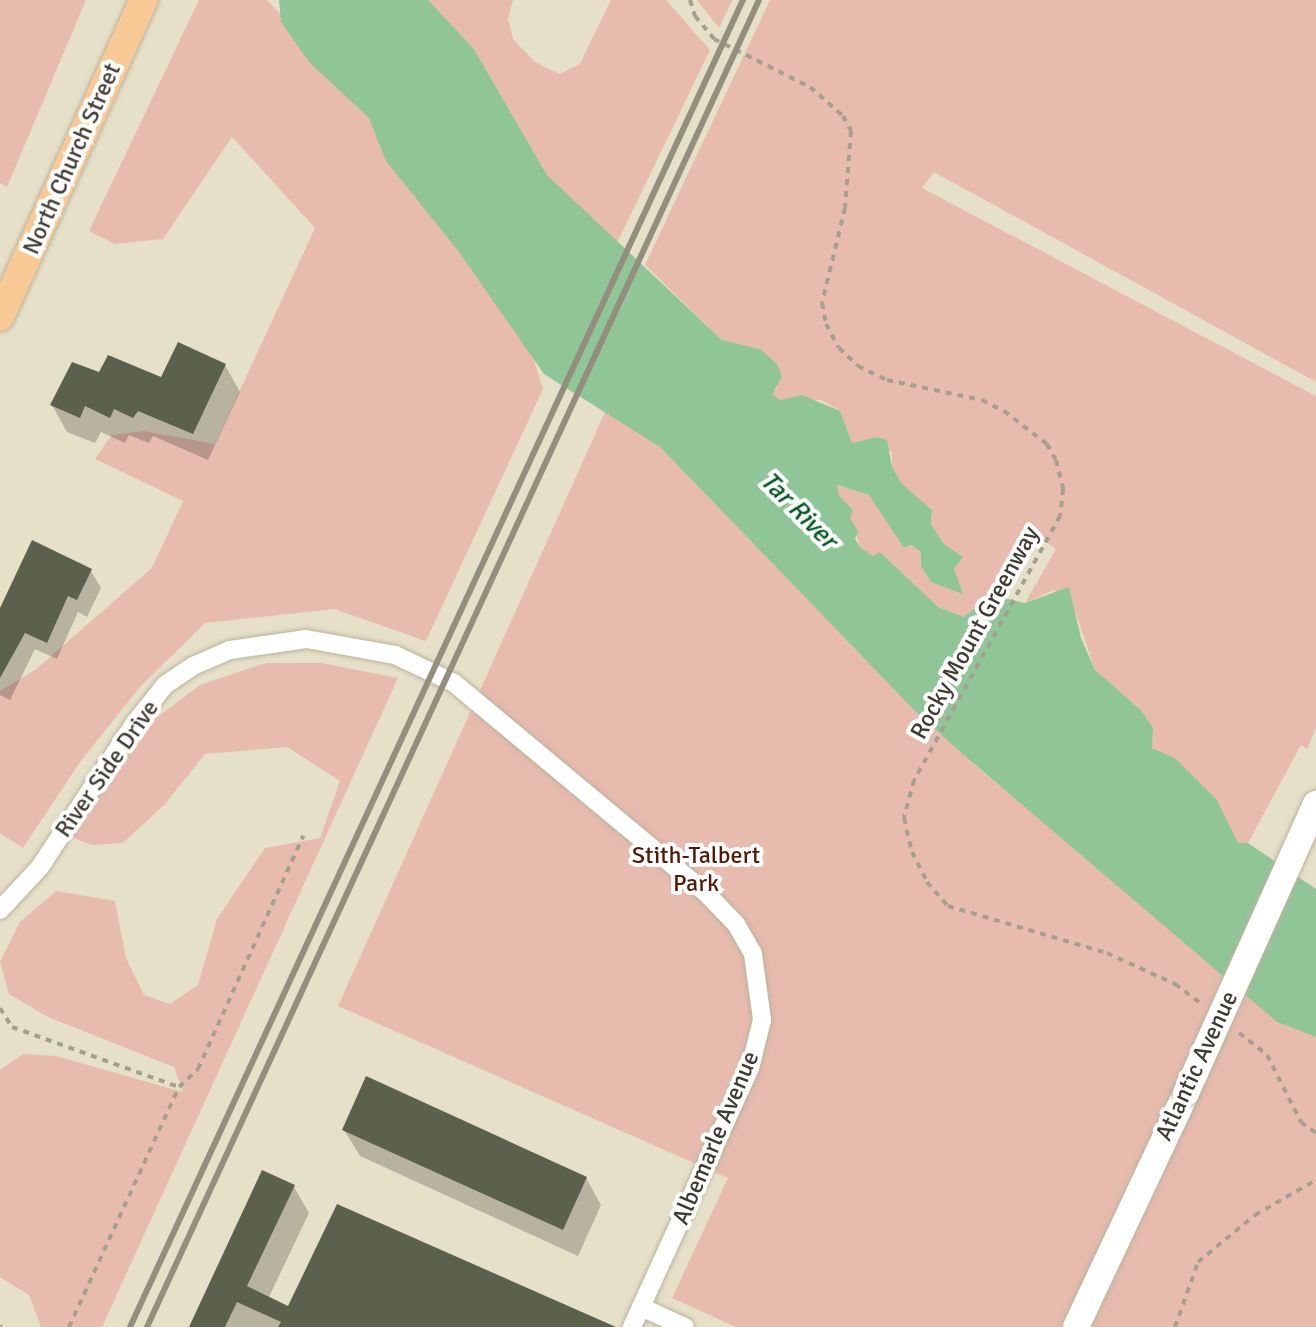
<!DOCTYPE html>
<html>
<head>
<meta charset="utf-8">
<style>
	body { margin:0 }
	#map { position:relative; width:1316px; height:1327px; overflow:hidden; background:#e7e0c9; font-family:Signika,sans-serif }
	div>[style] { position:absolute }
	.green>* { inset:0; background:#e7bbad }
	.water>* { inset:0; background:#90c597 }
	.shadow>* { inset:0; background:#0003 }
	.building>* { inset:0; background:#5b614c }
	.path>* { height:4px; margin-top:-2px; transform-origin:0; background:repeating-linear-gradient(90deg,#a5a08e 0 6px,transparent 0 12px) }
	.roads { filter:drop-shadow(0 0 2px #bbb49d) drop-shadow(0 0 2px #bbb49d) }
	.minor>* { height:18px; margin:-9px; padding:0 9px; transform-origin:9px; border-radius:9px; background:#fff }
	.secondary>* { height:26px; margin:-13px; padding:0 13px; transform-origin:13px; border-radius:13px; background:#fff }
	.primary>* { height:28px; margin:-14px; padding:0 14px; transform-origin:14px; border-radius:14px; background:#f9c995 }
	.rail>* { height:6px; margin:-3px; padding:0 3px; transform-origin:3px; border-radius:3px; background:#938e7e }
	.bridges { filter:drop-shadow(0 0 2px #bbb49d) drop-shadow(0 0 2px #bbb49d) }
	.secondary-bridge>* { height:26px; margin:-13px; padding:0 13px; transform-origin:13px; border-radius:13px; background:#fff }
	span { translate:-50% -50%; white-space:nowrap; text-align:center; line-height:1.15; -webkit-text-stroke:8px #fff; paint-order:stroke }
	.street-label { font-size:24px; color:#3e3b31 }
	.park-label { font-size:24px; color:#531905 }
	.water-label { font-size:26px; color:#005720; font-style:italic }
</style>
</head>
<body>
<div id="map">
	<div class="green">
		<div style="clip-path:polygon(0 0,86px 0,7px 187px,0 183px)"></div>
		<div style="clip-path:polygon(199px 0,267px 0,365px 104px,520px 316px,543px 389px,426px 641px,334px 609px,205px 623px,140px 687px,80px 762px,23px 848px,0 833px,0 691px,35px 670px,152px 568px,183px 501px,95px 459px,112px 435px,144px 431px,215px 444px,315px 228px,232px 137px,163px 239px,115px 244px,89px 231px)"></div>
		<div style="clip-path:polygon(428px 0,513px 0,508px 19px,513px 39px,535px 62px,559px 74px,580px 64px,611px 0,666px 0,710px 50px,617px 243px,547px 175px,474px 49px)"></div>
		<div style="clip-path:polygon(698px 0,732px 0,719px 28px,697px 0)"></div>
		<div style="clip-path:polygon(770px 0,1316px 0,1316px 382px,934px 172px,922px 188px,1316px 396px,1316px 728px,1307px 749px,1301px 745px,1248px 843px,1238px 843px,1217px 801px,1175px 758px,1152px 748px,1153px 728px,1141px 710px,1095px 670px,1074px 608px,1054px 590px,1025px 603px,1056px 549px,1039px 537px,1000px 599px,992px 595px,964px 617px,938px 607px,880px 552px,873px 557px,862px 549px,839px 496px,836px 485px,869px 495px,905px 547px,910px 545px,954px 569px,962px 557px,944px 544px,931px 524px,932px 510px,902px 484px,892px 467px,892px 453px,877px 437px,852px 444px,840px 411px,821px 400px,781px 401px,772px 395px,777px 387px,760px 349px,722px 340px,645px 265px)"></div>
		<div style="clip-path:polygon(606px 410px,660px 447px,915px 711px,986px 775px,1104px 869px,1277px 1022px,1316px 1037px,1316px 1327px,736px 1327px,672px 1298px,728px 1178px,338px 1006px)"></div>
		<div style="clip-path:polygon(266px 663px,321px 663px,398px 678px,102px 1327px,41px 1327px,29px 1295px,0 1277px,0 1070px,23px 1054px,56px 1056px,183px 1092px,174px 1067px,48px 1017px,9px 994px,0 962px,20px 922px,56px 891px,115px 901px,126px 958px,144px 995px,170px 1004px,198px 985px,217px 919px,265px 848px,320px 838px,340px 781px,287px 747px,205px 754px,165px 804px,123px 843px,92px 845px,70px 837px,148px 724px,200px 685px)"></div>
	</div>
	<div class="water">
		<div style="clip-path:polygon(279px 0,428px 0,474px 49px,547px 175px,722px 340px,760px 349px,777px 364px,782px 376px,772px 395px,781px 400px,802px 395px,840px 411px,852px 443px,877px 437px,887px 440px,892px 467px,902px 484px,932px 510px,931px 524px,944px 544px,963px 557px,954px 569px,963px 594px,931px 582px,921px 566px,921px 552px,911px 545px,904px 548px,869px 495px,837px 485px,839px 496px,853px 510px,850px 518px,858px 531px,855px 539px,862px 549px,873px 556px,880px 552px,938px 607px,964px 617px,992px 595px,1025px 603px,1069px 587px,1081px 638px,1095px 670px,1141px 710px,1153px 728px,1152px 748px,1175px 758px,1217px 800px,1238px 843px,1248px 843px,1316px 889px,1316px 1037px,1277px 1022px,966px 757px,915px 711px,660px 447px,544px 374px,459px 252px,386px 161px,369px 118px,309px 62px,281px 22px)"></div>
	</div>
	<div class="shadow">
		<div style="clip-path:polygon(225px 365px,240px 392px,208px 460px,153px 436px,149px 443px,129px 435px,125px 443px,101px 432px,95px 443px,67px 432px,52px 405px,100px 375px,162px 380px)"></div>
		<div style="clip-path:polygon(91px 571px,101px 588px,87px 617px,78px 612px,57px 659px,35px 649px,10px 700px,0 695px,0 612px)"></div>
		<div style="clip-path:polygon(344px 1130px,586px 1178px,601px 1205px,578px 1256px,360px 1156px)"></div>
		<div style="clip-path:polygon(294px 1187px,309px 1213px,268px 1299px,289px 1308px,604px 1327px,191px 1327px)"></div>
	</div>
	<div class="building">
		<div style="clip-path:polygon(178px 342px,226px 364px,193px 434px,138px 411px,133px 418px,114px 409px,110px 418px,85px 406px,80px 418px,50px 405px,72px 362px,99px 372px,108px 355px,161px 377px)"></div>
		<div style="clip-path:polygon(32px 540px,92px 569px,77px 600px,68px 596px,47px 643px,25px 633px,0 678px,0 608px)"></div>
		<div style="clip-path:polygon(366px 1076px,587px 1177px,563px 1230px,342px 1130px)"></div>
		<div style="clip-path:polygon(262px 1170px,295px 1185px,247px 1286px,288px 1306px,337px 1204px,616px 1327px,278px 1327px,281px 1322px,237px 1302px,225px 1327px,189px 1327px)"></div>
	</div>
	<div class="path">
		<div style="left:690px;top:0;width:17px;rotate:73deg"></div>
		<div style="left:695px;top:16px;width:30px;rotate:50deg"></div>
		<div style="left:714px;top:39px;width:107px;rotate:26.6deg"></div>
		<div style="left:810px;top:87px;width:44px;rotate:41.3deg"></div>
		<div style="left:843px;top:116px;width:17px;rotate:62deg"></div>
		<div style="left:851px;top:131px;width:77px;rotate:94.5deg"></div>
		<div style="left:845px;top:208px;width:98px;rotate:103.6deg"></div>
		<div style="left:822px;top:303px;width:21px;rotate:79deg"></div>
		<div style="left:826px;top:324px;width:27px;rotate:62deg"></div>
		<div style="left:839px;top:348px;width:26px;rotate:43deg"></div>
		<div style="left:858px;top:366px;width:32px;rotate:26deg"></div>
		<div style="left:887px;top:380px;width:97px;rotate:11.9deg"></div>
		<div style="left:982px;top:400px;width:25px;rotate:27deg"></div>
		<div style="left:1004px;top:411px;width:54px;rotate:37.5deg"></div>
		<div style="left:1047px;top:444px;width:18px;rotate:61deg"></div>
		<div style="left:1056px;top:460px;width:30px;rotate:76deg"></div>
		<div style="left:1063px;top:489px;width:27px;rotate:96deg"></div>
		<div style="left:1060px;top:516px;width:302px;rotate:118.9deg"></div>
		<div style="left:914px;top:780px;width:39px;rotate:105deg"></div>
		<div style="left:904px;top:818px;width:35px;rotate:77deg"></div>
		<div style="left:912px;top:852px;width:34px;rotate:63deg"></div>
		<div style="left:927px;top:882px;width:32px;rotate:49deg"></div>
		<div style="left:948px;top:906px;width:166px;rotate:16.5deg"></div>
		<div style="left:1107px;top:953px;width:75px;rotate:24.5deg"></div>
		<div style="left:1175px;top:984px;width:31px;rotate:37deg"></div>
		<div style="left:0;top:1008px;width:22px;rotate:58deg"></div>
		<div style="left:12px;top:1027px;width:177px;rotate:19.8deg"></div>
		<div style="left:1239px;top:1033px;width:36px;rotate:38deg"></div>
		<div style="left:1267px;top:1055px;width:75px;rotate:63.1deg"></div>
		<div style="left:1301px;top:1122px;width:19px;rotate:36deg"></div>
		<div style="left:0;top:1325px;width:2px;rotate:63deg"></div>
		<div style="left:69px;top:1327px;width:264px;rotate:-65.4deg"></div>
		<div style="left:179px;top:1087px;width:26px;rotate:-43deg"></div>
		<div style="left:198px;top:1069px;width:256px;rotate:-65.7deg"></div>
		<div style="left:1175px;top:1327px;width:69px;rotate:-70.5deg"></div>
		<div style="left:1198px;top:1262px;width:74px;rotate:-39.5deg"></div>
		<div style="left:1255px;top:1215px;width:70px;rotate:-29.8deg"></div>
	</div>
	<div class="roads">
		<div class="minor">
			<div style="left:0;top:910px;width:59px;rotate:-47.1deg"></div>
			<div style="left:40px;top:867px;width:171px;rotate:-56.7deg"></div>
			<div style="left:134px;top:724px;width:50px;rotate:-51.5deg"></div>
			<div style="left:165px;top:685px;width:34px;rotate:-34deg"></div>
			<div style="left:193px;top:666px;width:40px;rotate:-23.4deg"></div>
			<div style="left:230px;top:650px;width:77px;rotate:-8.2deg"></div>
			<div style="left:306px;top:639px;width:90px;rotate:10.2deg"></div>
			<div style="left:395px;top:655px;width:65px;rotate:25.4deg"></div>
			<div style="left:454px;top:683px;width:329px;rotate:39.8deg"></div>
			<div style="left:707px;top:894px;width:42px;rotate:46deg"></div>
			<div style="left:736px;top:924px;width:34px;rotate:60deg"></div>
			<div style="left:753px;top:954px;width:67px;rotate:82.2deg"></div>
			<div style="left:762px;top:1020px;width:49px;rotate:104deg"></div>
			<div style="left:750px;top:1068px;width:285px;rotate:114.5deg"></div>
			<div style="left:641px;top:1307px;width:48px;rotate:24.4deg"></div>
		</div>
		<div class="secondary">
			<div style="left:1076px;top:1327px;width:259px;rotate:-64.8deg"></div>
		</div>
		<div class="primary">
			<div style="left:0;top:317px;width:348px;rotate:-65.6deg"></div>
		</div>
	</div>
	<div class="rail">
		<div style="left:130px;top:1327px;width:1462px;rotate:-65.21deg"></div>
		<div style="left:147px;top:1327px;width:1461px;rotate:-65.24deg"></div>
	</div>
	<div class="bridges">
		<div class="secondary-bridge">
			<div style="left:1186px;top:1093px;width:317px;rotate:-65.8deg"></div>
		</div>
	</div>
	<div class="street-label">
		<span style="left:72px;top:159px;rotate:-66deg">North Church Street</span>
		<span style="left:975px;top:633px;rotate:-61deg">Rocky Mount Greenway</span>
		<span style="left:107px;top:769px;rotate:-55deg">River Side Drive</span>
		<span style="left:1197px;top:1066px;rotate:-65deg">Atlantic Avenue</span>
		<span style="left:716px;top:1138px;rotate:-67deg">Albemarle Avenue</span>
	</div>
	<div class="park-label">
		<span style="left:696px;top:870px">Stith-Talbert<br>Park</span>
	</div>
	<div class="water-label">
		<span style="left:798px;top:511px;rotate:45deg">Tar River</span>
	</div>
</div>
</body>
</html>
